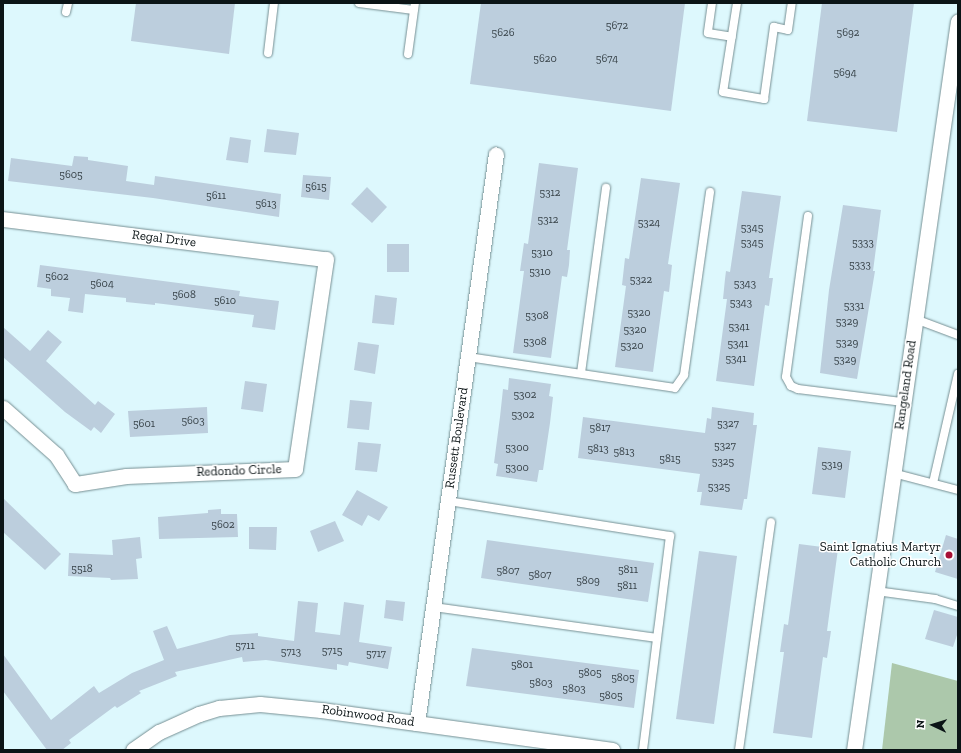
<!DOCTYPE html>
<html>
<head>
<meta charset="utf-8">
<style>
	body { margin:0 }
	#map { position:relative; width:961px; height:753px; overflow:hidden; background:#ddf8fd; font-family:"Zilla Slab",serif }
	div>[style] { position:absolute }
	.forest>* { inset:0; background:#acc8ab }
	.building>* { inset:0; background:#bccedd }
	.roads { filter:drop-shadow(0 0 1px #768f93) drop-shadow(0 0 1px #768f93) }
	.lane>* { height:8px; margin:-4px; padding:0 4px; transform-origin:4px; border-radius:4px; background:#fff }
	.street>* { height:15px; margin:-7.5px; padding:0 7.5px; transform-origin:7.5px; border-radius:7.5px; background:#fff }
	.dots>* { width:11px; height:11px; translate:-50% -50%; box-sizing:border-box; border:2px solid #fff; border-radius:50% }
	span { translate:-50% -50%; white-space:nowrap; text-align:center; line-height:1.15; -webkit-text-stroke:3px #fff; paint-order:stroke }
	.number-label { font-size:11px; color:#374248 }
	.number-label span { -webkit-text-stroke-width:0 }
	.street-label { font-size:13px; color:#0b1416 }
	.poi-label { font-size:13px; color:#0b1416 }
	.right { translate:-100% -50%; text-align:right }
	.frame { position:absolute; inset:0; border:4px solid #0b1416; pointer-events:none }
	.north { position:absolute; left:913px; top:705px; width:40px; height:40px; -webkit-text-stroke:3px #fff; paint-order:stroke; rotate:274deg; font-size:11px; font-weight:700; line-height:16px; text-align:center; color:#0b1416 }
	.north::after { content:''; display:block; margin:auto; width:14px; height:18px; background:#0b1416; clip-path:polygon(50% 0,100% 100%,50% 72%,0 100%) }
</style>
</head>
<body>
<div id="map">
	<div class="forest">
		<div style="clip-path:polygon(892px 663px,958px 681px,958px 750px,882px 750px)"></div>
	</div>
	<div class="building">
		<div style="clip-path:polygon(136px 3px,235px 3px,229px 54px,131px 41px)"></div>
		<div style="clip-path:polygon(481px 3px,685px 3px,671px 111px,470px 84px)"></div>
		<div style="clip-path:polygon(822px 3px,914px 3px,897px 132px,807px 121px)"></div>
		<div style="clip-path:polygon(267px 129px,299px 133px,296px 155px,264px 152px)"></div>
		<div style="clip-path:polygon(230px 137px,251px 140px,248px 163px,226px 160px)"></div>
		<div style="clip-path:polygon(74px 156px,88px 157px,88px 160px,128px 166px,126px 181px,154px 185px,155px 176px,281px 194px,279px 217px,153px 198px,8px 181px,11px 158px,72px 166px)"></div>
		<div style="clip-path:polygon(539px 163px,578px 168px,567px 250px,570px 250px,569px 265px,567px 277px,562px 276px,551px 358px,513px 353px,524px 271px,520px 271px,524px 243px,528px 244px)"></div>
		<div style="clip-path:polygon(303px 175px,331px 177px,329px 200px,301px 197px)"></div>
		<div style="clip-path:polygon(641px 178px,680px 183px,668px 264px,672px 265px,669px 292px,664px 291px,653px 372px,615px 367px,626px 286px,622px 285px,625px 258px,629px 259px)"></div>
		<div style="clip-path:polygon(367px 187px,387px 207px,372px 223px,351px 204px)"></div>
		<div style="clip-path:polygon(742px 191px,781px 196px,769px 278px,773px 278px,769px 306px,765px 305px,754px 386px,716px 381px,727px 299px,723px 299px,725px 279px,726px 271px,730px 272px)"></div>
		<div style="clip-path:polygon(843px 205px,881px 210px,873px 271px,875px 271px,857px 379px,820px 373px,829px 290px)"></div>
		<div style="clip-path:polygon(387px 244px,409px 244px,409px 272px,387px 272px)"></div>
		<div style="clip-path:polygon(40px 265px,240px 291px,239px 296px,279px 301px,275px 330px,252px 327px,254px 315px,155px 303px,155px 305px,126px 302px,126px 298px,85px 294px,83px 313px,68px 311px,70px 298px,51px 296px,51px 289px,37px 287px)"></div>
		<div style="clip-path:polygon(375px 295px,397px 298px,394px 325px,372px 323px)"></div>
		<div style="clip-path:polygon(3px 327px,30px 351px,48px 330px,62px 342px,46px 361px,95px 405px,98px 401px,115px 414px,101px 433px,94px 427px,91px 431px,65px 412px,3px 357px)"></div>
		<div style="clip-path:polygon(358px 342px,379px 345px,375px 374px,354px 370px)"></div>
		<div style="clip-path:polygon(509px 378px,551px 384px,549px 396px,553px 397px,550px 423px,543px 470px,539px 470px,537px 482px,496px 476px,498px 464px,494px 463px,500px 417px,503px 389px,508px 390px)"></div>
		<div style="clip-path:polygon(245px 381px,267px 384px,263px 412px,241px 409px)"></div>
		<div style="clip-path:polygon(350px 400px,372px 402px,369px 430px,347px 428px)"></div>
		<div style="clip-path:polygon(207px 407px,208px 433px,130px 437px,128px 411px)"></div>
		<div style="clip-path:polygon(712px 407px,754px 413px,753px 425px,757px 425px,747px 499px,744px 499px,742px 510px,700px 505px,702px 492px,697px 492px,700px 474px,578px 458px,583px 417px,705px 433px,707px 418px,711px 419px)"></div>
		<div style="clip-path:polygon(358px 442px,381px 444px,377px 472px,355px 470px)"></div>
		<div style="clip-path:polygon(818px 447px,851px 451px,845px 498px,812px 494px)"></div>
		<div style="clip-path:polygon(357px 490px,388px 507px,379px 521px,368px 515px,362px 526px,342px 515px)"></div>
		<div style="clip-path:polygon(3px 498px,61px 554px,45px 570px,3px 532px)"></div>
		<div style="clip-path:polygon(221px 509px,221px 514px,237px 514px,238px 537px,159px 539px,158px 517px,208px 513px,208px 510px)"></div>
		<div style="clip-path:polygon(335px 521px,344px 541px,318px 552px,310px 531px)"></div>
		<div style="clip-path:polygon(249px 527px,277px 527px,276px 550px,249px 549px)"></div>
		<div style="clip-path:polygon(946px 535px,958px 539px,958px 579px,935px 572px)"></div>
		<div style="clip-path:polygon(140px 537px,142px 558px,136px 559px,138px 579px,111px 580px,110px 578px,68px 576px,69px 553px,113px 555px,112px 540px)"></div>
		<div style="clip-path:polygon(487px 540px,654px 563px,648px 602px,481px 578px)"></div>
		<div style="clip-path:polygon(799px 544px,838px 549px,827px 631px,831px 631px,827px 658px,823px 657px,812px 738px,773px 733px,784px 652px,780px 652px,784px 624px,788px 625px)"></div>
		<div style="clip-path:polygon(699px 551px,737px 556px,714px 724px,676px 719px)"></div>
		<div style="clip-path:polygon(386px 600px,405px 602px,403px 621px,384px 618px)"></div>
		<div style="clip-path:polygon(298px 601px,318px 603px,315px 632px,340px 635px,344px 602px,364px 605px,359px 642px,392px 647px,388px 669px,349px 662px,348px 666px,337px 664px,337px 670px,266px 660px,243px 662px,242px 657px,175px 672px,177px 676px,139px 691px,141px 693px,117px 708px,115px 706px,69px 740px,71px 743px,62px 750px,47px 750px,3px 691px,3px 654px,51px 720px,94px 686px,99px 693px,132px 673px,164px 660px,153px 631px,167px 626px,177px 649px,230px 635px,258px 633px,258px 636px,294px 641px)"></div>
		<div style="clip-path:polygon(934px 610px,958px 617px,958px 632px,953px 647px,925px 639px)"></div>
		<div style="clip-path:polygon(472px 648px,639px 670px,634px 708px,466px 686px)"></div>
	</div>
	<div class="roads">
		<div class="lane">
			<div style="left:359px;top:3px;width:55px;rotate:7.3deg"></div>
			<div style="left:712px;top:3px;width:30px;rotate:98deg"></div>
			<div style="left:708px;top:33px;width:24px;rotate:9deg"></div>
			<div style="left:737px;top:3px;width:90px;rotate:98.9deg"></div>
			<div style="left:723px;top:92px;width:42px;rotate:9.7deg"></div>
			<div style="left:764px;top:99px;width:73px;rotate:-82.1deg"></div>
			<div style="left:774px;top:27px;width:14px;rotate:12deg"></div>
			<div style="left:788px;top:30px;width:27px;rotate:-82deg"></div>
			<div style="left:66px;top:12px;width:9px;rotate:-77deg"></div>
			<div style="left:268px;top:53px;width:50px;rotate:-83.2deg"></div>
			<div style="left:408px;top:54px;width:51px;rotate:-82.2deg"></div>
			<div style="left:808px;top:216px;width:162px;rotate:97.8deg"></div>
			<div style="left:786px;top:377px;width:10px;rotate:61deg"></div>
			<div style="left:791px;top:386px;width:8px;rotate:23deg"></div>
			<div style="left:798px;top:389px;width:106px;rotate:7.1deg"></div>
			<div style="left:915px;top:319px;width:46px;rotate:20.4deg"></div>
			<div style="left:468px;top:357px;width:209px;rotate:8.5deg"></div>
			<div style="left:675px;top:388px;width:16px;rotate:-55deg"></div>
			<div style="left:684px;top:375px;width:185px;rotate:-81.9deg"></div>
			<div style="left:581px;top:373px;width:187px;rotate:-82.3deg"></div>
			<div style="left:893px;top:473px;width:67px;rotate:14.7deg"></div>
			<div style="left:933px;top:483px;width:112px;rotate:-77.1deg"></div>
			<div style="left:448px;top:501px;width:225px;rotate:9deg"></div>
			<div style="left:670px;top:536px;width:216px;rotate:97.2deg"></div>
			<div style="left:876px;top:591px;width:60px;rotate:7.7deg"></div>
			<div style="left:935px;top:599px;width:24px;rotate:17deg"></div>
			<div style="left:434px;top:607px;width:225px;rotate:7.9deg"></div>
			<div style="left:739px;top:750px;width:230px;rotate:-82deg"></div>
		</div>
		<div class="street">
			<div style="left:3px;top:219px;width:325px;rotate:7.1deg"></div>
			<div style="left:326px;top:259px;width:212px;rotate:98.4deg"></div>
			<div style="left:295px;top:469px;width:169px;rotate:177.6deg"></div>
			<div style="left:126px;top:476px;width:52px;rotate:171.1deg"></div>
			<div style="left:75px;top:484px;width:35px;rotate:-123deg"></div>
			<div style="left:56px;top:455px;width:71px;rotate:-138.4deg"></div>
			<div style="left:417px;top:723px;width:574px;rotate:-82.1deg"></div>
			<div style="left:133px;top:750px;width:32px;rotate:-35deg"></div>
			<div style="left:159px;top:732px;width:44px;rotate:-24.2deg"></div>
			<div style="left:199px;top:714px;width:21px;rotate:-17deg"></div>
			<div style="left:219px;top:708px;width:41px;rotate:-5.6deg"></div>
			<div style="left:260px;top:704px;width:61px;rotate:5.6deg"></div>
			<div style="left:321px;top:710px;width:294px;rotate:7.8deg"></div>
			<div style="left:854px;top:750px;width:736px;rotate:-81.88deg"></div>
		</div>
	</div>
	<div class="dots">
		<div style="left:949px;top:555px;background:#a70e34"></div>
	</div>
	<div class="number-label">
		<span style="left:617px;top:26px">5672</span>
		<span style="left:503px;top:33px">5626</span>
		<span style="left:848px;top:33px">5692</span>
		<span style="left:545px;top:59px">5620</span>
		<span style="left:607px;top:59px">5674</span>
		<span style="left:845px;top:73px">5694</span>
		<span style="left:71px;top:175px">5605</span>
		<span style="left:316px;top:187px">5615</span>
		<span style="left:550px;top:193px">5312</span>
		<span style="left:216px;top:196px">5611</span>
		<span style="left:266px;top:204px">5613</span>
		<span style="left:548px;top:220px">5312</span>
		<span style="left:649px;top:223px">5324</span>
		<span style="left:752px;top:228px">5345</span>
		<span style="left:752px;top:243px">5345</span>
		<span style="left:863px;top:243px">5333</span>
		<span style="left:542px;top:253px">5310</span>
		<span style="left:860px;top:265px">5333</span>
		<span style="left:540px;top:272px">5310</span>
		<span style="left:57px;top:277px">5602</span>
		<span style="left:641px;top:280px">5322</span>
		<span style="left:102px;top:284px">5604</span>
		<span style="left:745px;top:284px">5343</span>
		<span style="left:184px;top:295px">5608</span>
		<span style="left:225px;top:301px">5610</span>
		<span style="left:741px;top:303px">5343</span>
		<span style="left:854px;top:306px">5331</span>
		<span style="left:639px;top:313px">5320</span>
		<span style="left:537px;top:316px">5308</span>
		<span style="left:847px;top:322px">5329</span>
		<span style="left:739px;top:327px">5341</span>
		<span style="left:635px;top:330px">5320</span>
		<span style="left:535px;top:342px">5308</span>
		<span style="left:847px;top:343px">5329</span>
		<span style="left:738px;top:344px">5341</span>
		<span style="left:632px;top:346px">5320</span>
		<span style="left:736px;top:359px">5341</span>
		<span style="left:845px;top:360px">5329</span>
		<span style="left:525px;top:395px">5302</span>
		<span style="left:523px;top:415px">5302</span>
		<span style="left:193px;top:421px">5603</span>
		<span style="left:144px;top:424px">5601</span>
		<span style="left:728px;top:424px">5327</span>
		<span style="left:600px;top:428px">5817</span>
		<span style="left:725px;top:446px">5327</span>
		<span style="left:517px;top:448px">5300</span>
		<span style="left:598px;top:449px">5813</span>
		<span style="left:624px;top:452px">5813</span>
		<span style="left:670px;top:459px">5815</span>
		<span style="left:723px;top:462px">5325</span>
		<span style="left:832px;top:465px">5319</span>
		<span style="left:517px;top:468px">5300</span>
		<span style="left:719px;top:487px">5325</span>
		<span style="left:223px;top:525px">5602</span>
		<span style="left:82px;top:569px">5518</span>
		<span style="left:628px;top:570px">5811</span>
		<span style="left:508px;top:571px">5807</span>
		<span style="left:540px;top:575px">5807</span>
		<span style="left:588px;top:581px">5809</span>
		<span style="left:627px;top:586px">5811</span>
		<span style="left:245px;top:646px">5711</span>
		<span style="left:332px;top:651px">5715</span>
		<span style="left:291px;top:652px">5713</span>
		<span style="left:376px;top:654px">5717</span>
		<span style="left:522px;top:665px">5801</span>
		<span style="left:590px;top:673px">5805</span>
		<span style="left:623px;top:678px">5805</span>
		<span style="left:541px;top:683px">5803</span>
		<span style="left:574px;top:689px">5803</span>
		<span style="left:611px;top:696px">5805</span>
	</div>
	<div class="street-label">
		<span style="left:164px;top:239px;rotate:7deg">Regal Drive</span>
		<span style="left:906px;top:385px;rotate:-82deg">Rangeland Road</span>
		<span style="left:457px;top:438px;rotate:-82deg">Russett Boulevard</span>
		<span style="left:239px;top:471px;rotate:-2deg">Redondo Circle</span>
		<span style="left:368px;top:716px;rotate:8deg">Robinwood Road</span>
	</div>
	<div class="poi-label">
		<span class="right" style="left:941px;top:555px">Saint Ignatius Martyr<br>Catholic Church</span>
	</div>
	<div class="frame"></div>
	<div class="north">N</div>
</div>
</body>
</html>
